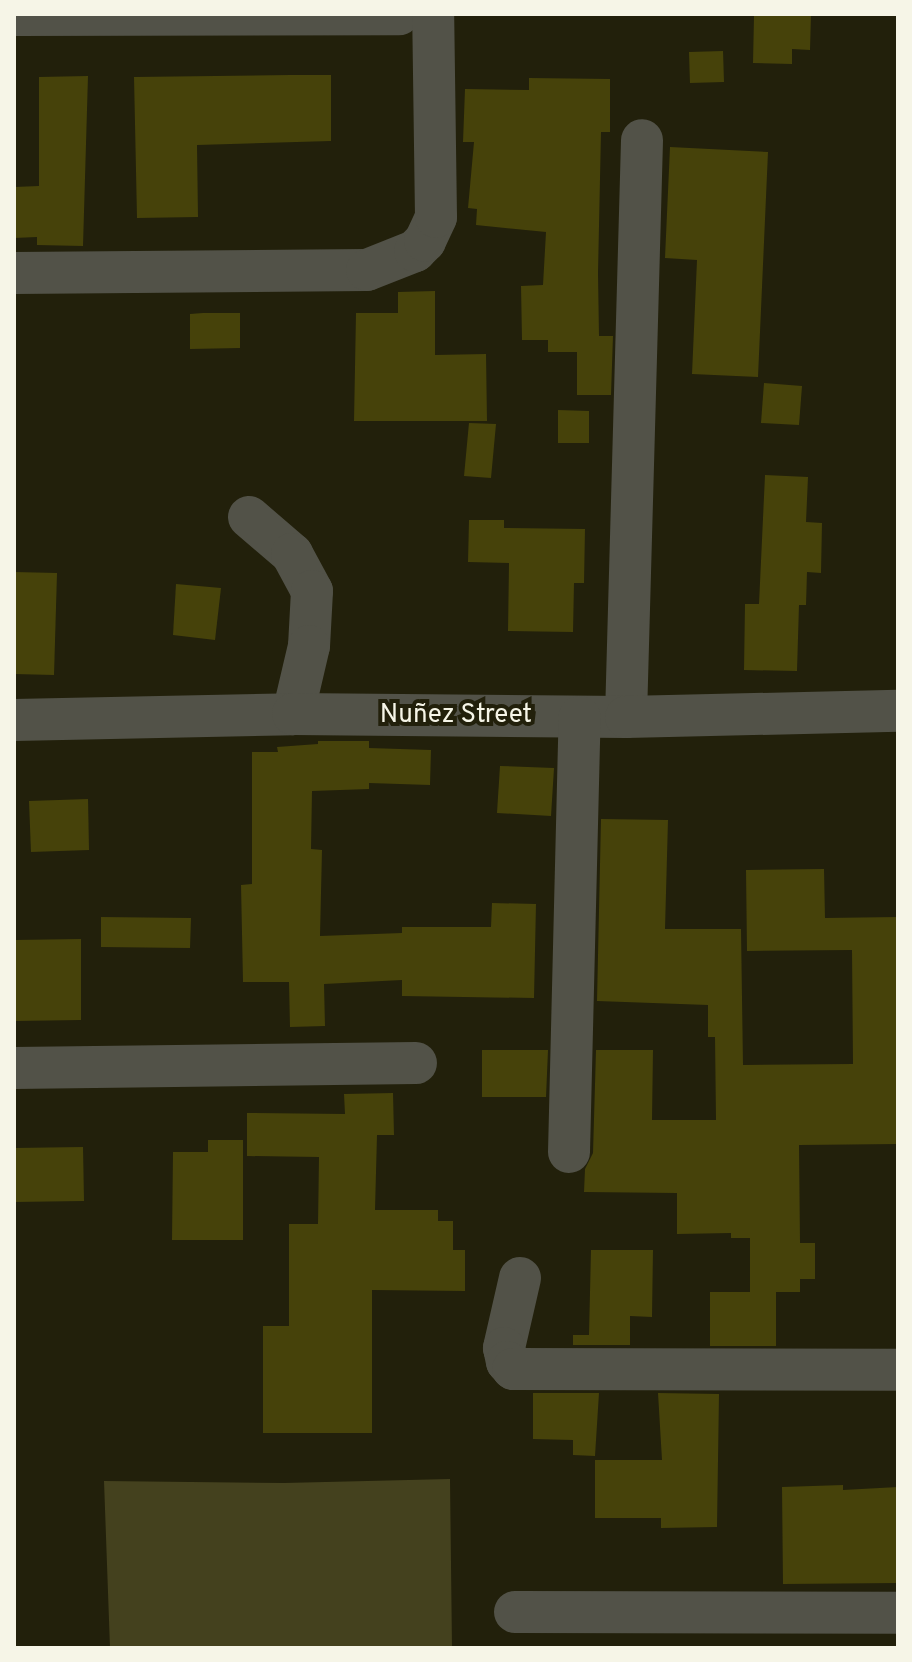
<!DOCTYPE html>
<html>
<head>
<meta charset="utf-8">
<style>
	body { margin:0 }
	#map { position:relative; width:912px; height:1662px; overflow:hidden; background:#22200b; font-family:Overpass,sans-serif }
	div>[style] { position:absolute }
	.green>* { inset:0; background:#44411e }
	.building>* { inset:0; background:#46420a }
	.minor>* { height:42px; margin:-21px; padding:0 21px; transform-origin:21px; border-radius:21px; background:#525248 }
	span { translate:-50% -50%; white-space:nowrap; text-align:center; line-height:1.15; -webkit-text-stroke:8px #22200b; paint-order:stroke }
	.street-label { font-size:26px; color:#f6f5e7 }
	.frame { position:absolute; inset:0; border:16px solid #f6f5e7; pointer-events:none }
</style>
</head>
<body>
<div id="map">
	<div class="green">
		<div style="clip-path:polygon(450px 1479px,452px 1648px,110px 1648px,104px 1481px,284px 1483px)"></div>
	</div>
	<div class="building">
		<div style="clip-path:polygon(760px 14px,811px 14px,810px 50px,792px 49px,792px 64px,753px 63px,754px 16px)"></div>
		<div style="clip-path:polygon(723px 51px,724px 82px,690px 83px,689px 52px)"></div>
		<div style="clip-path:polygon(291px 75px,331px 75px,331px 141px,197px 145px,198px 217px,137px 218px,134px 77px)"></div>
		<div style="clip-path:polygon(88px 76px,83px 246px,37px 245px,37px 237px,14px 238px,14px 187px,39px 186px,39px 77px)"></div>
		<div style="clip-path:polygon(529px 78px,610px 79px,610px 132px,601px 132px,598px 273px,599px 336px,613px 336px,611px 395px,577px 395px,577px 352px,548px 352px,548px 340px,522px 340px,521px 286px,543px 285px,546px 232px,476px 225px,477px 209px,468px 208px,474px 142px,463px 142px,465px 89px,529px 90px)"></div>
		<div style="clip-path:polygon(670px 147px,768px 152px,758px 377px,692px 374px,697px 260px,665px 258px)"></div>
		<div style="clip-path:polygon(435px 291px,435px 355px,486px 354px,487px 421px,354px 421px,356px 313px,398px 313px,398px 292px)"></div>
		<div style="clip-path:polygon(203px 313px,240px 313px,240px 348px,190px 349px,190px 314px)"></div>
		<div style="clip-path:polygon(764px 383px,802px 386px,799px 425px,761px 423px)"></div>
		<div style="clip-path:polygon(558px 410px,589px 411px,589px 443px,558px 443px)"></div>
		<div style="clip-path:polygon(469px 423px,496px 424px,491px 478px,464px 476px)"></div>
		<div style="clip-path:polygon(765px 475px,808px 477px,806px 522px,822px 523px,821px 573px,807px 572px,806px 605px,799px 605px,797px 671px,744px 670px,745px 604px,759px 604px)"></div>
		<div style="clip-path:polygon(469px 520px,504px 520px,504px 528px,585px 529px,584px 583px,574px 583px,573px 632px,508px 631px,509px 563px,468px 562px)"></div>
		<div style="clip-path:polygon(14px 572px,57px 573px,54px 675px,14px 674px)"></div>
		<div style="clip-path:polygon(176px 584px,221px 588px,215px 640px,173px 635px)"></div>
		<div style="clip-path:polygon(318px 741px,369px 741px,369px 748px,431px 750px,430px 785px,369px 783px,369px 789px,312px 791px,311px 849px,322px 850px,320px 936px,402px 933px,402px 927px,491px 927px,492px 903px,536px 904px,534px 998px,402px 996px,402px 980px,324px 984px,325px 1026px,290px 1027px,289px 982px,243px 982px,241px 885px,252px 884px,252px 752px,278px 752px,277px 747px,318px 744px)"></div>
		<div style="clip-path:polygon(500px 766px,554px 768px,551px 816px,497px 813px)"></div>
		<div style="clip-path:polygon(88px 799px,89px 850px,31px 852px,29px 801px)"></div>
		<div style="clip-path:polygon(601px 819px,668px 820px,665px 929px,741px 929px,743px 1065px,853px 1064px,852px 950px,747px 951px,746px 870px,824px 869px,825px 918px,898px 917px,898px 1144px,799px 1145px,800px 1243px,815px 1243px,815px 1279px,800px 1279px,800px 1292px,776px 1292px,776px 1346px,710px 1346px,710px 1292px,750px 1292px,750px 1238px,731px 1238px,731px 1233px,677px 1234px,677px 1193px,584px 1192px,585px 1169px,593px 1153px,596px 1050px,653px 1050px,652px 1120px,716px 1120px,715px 1037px,708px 1037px,708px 1005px,597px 1001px)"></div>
		<div style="clip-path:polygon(101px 917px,191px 918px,190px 948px,101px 947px)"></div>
		<div style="clip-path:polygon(81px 939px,81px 1020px,14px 1021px,14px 940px)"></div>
		<div style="clip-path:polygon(482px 1050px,548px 1050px,546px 1097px,482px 1097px)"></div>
		<div style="clip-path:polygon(393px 1093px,394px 1135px,377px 1135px,375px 1210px,438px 1210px,438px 1221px,453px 1221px,453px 1250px,465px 1250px,465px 1291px,372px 1290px,372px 1433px,263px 1433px,263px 1326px,289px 1326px,289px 1224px,318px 1224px,319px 1157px,247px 1156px,247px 1113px,345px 1114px,344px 1094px)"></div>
		<div style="clip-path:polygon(208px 1140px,243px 1140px,243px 1240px,172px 1240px,173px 1152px,208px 1152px)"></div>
		<div style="clip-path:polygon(83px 1147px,84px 1201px,14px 1202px,14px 1148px)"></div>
		<div style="clip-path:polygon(591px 1250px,653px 1250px,652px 1317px,630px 1316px,630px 1345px,573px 1345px,573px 1335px,589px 1335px)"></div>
		<div style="clip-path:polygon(533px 1393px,599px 1393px,595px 1456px,573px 1455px,573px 1440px,533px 1439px)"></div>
		<div style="clip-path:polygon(658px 1393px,719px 1394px,717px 1527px,661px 1528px,661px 1518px,595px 1518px,595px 1460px,662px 1460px)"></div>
		<div style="clip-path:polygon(843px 1485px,843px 1490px,898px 1487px,898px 1583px,783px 1584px,782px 1487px)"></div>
	</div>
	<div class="minor">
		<div style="left:14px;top:15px;width:385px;rotate:-0.1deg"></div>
		<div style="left:14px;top:273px;width:353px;rotate:-0.5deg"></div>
		<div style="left:367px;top:270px;width:52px;rotate:-21.6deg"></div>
		<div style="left:415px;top:251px;width:14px;rotate:-45deg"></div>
		<div style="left:425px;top:241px;width:26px;rotate:-65deg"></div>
		<div style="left:436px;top:217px;width:203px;rotate:-90.8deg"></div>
		<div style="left:249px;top:517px;width:57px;rotate:40.7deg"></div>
		<div style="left:292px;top:554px;width:42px;rotate:61.6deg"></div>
		<div style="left:312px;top:591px;width:55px;rotate:93.1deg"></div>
		<div style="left:309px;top:646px;width:70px;rotate:103.2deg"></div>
		<div style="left:626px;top:717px;width:577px;rotate:-88.41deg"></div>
		<div style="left:14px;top:720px;width:279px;rotate:-1.2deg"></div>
		<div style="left:293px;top:714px;width:333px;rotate:0.5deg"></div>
		<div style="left:626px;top:717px;width:272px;rotate:-1.3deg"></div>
		<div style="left:14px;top:1068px;width:402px;rotate:-0.7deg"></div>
		<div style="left:569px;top:1152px;width:435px;rotate:-88.6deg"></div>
		<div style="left:520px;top:1278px;width:72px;rotate:102.9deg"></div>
		<div style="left:504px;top:1348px;width:14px;rotate:78deg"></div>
		<div style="left:507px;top:1362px;width:9px;rotate:49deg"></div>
		<div style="left:513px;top:1369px;width:385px;rotate:0.1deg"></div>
		<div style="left:515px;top:1612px;width:383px;rotate:0.1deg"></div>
	</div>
	<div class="street-label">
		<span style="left:456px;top:716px">Nuñez Street</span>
	</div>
	<div class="frame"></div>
</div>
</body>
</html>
